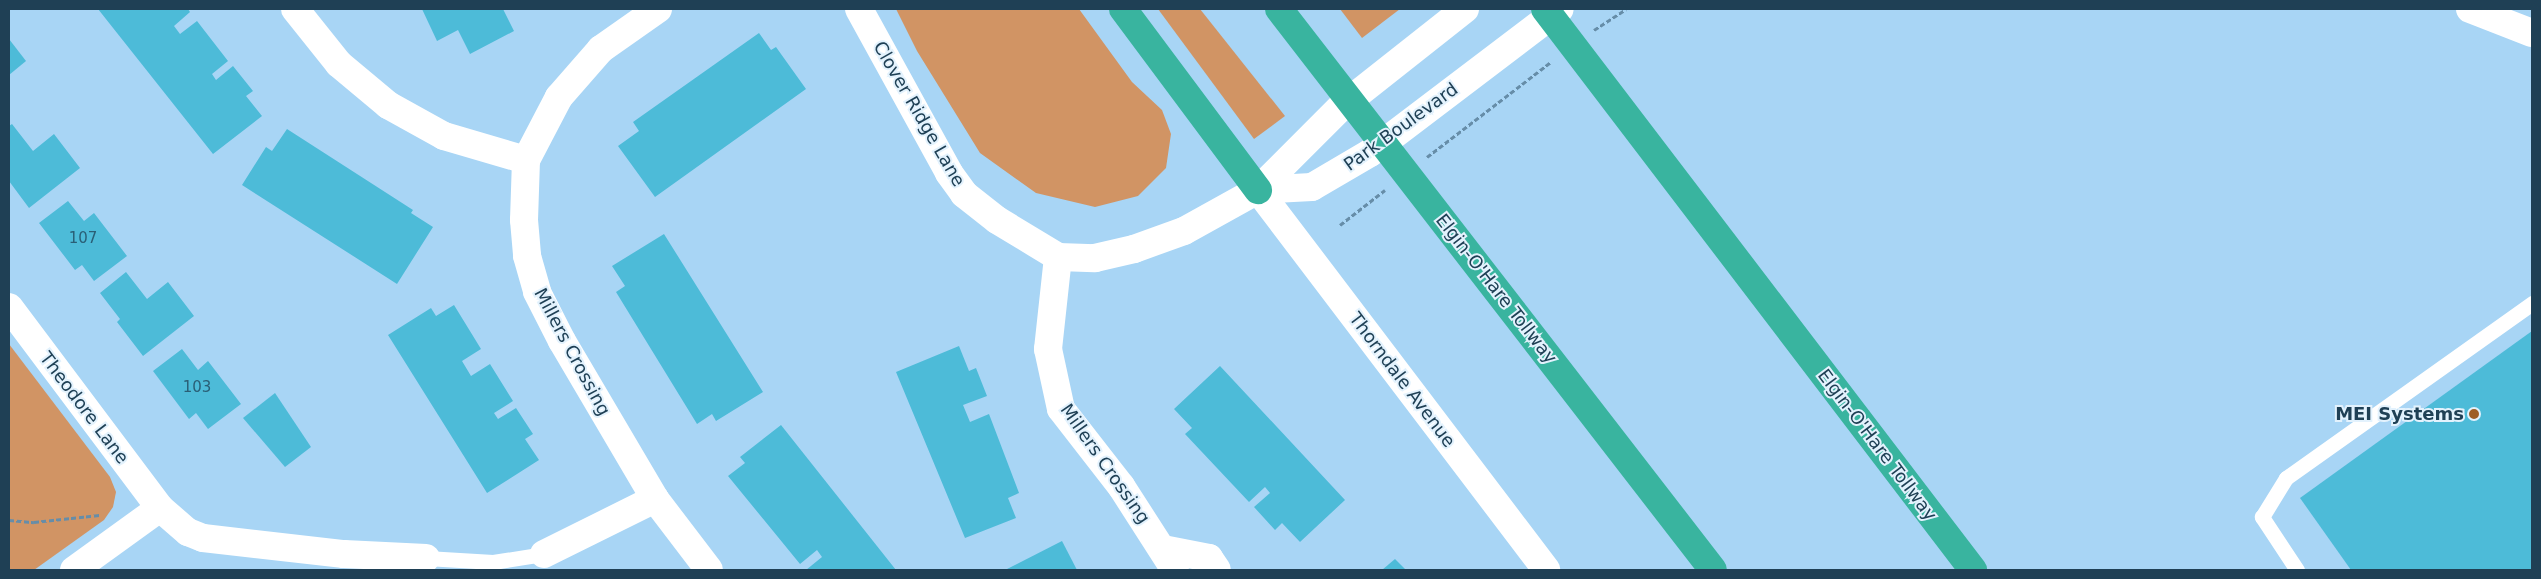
<!DOCTYPE html>
<html>
<head>
<meta charset="utf-8">
<style>
	body { margin:0 }
	#map { position:relative; width:2541px; height:579px; overflow:hidden; background:#a8d5f5; font-family:"DejaVu Sans",sans-serif }
	div>[style] { position:absolute }
	.green>* { inset:0; background:#d19464 }
	.building>* { inset:0; background:#4dbbd8 }
	.path>* { height:3px; margin-top:-1.5px; transform-origin:0; background:repeating-linear-gradient(90deg,#668da8 0 5px,transparent 0 7.5px) }
	.service>* { height:15px; margin:-7.5px; padding:0 7.5px; transform-origin:7.5px; border-radius:7.5px; background:#fff }
	.minor>* { height:28px; margin:-14px; padding:0 14px; transform-origin:14px; border-radius:14px; background:#fff }
	.tertiary>* { height:28px; margin:-14px; padding:0 14px; transform-origin:14px; border-radius:14px; background:#fff }
	.motorway>* { height:28px; margin:-14px; padding:0 14px; transform-origin:14px; border-radius:14px; background:#39b49f }
	.dots>* { width:14px; height:14px; translate:-50% -50%; box-sizing:border-box; border:2px solid #e3f2fd; border-radius:50% }
	span { translate:-50% -50%; white-space:nowrap; text-align:center; line-height:1.15; -webkit-text-stroke:4px #e3f2fd; paint-order:stroke }
	.number-label { font-size:15px; color:#2a5f76 }
	.number-label span { -webkit-text-stroke-width:0 }
	.street-label { font-size:18px; color:#1f4055 }
	.poi-label { font-size:18px; color:#1f4055; font-weight:700 }
	.right { translate:-100% -50%; text-align:right }
	.frame { position:absolute; inset:0; border:10px solid #1f4055; pointer-events:none }
</style>
</head>
<body>
<div id="map">
	<div class="green">
		<div style="clip-path:polygon(896px 9px,1079px 9px,1132px 82px,1162px 110px,1171px 134px,1166px 168px,1138px 196px,1095px 207px,1036px 193px,980px 153px,917px 51px)"></div>
		<div style="clip-path:polygon(1158px 9px,1200px 9px,1285px 116px,1254px 139px)"></div>
		<div style="clip-path:polygon(1340px 9px,1400px 9px,1362px 38px)"></div>
		<div style="clip-path:polygon(9px 344px,110px 477px,116px 492px,113px 507px,104px 520px,34px 570px,9px 570px)"></div>
	</div>
	<div class="building">
		<div style="clip-path:polygon(98px 9px,188px 9px,190px 12px,174px 26px,180px 34px,197px 21px,228px 61px,212px 74px,216px 80px,233px 66px,253px 91px,246px 96px,262px 116px,213px 154px)"></div>
		<div style="clip-path:polygon(422px 9px,503px 9px,514px 31px,470px 54px,458px 30px,437px 41px)"></div>
		<div style="clip-path:polygon(759px 33px,771px 50px,776px 47px,806px 89px,655px 197px,618px 146px,639px 131px,633px 122px)"></div>
		<div style="clip-path:polygon(9px 39px,26px 61px,9px 75px)"></div>
		<div style="clip-path:polygon(12px 124px,33px 151px,54px 134px,80px 168px,29px 208px,9px 181px,9px 126px)"></div>
		<div style="clip-path:polygon(287px 129px,413px 210px,411px 213px,433px 227px,397px 284px,242px 185px,266px 147px,272px 151px)"></div>
		<div style="clip-path:polygon(68px 201px,84px 221px,94px 213px,127px 256px,94px 281px,82px 265px,75px 270px,39px 223px)"></div>
		<div style="clip-path:polygon(664px 234px,763px 392px,716px 421px,712px 414px,697px 424px,616px 292px,625px 286px,612px 266px)"></div>
		<div style="clip-path:polygon(126px 272px,147px 299px,168px 282px,194px 316px,143px 356px,117px 322px,120px 319px,100px 293px)"></div>
		<div style="clip-path:polygon(454px 305px,481px 349px,462px 361px,471px 376px,490px 364px,513px 401px,494px 413px,498px 419px,516px 408px,533px 434px,525px 439px,539px 460px,487px 493px,388px 335px,431px 308px,436px 316px)"></div>
		<div style="clip-path:polygon(2532px 331px,2532px 570px,2351px 570px,2300px 498px)"></div>
		<div style="clip-path:polygon(959px 346px,969px 371px,976px 368px,987px 396px,963px 405px,970px 422px,989px 414px,1019px 493px,1008px 498px,1016px 518px,965px 538px,896px 372px)"></div>
		<div style="clip-path:polygon(182px 349px,198px 370px,208px 361px,241px 404px,208px 429px,196px 413px,189px 419px,153px 371px)"></div>
		<div style="clip-path:polygon(1220px 366px,1345px 500px,1300px 542px,1282px 523px,1275px 530px,1254px 507px,1270px 493px,1265px 487px,1249px 502px,1185px 434px,1192px 428px,1174px 409px)"></div>
		<div style="clip-path:polygon(275px 393px,311px 447px,285px 467px,243px 418px)"></div>
		<div style="clip-path:polygon(781px 425px,896px 570px,806px 570px,822px 557px,817px 550px,800px 564px,728px 476px,745px 463px,740px 457px)"></div>
		<div style="clip-path:polygon(1062px 541px,1077px 570px,1005px 570px)"></div>
		<div style="clip-path:polygon(1395px 559px,1406px 570px,1382px 570px)"></div>
	</div>
	<div class="path">
		<div style="left:1594px;top:30px;width:38px;rotate:-33deg"></div>
		<div style="left:1427px;top:157px;width:156px;rotate:-37.5deg"></div>
		<div style="left:1340px;top:225px;width:57px;rotate:-37.9deg"></div>
		<div style="left:9px;top:520px;width:25px;rotate:5deg"></div>
		<div style="left:34px;top:522px;width:66px;rotate:-6.1deg"></div>
	</div>
	<div class="service">
		<div style="left:426px;top:558px;width:67px;rotate:3.4deg"></div>
		<div style="left:493px;top:562px;width:52px;rotate:-8.9deg"></div>
		<div style="left:2297px;top:570px;width:64px;rotate:-123.4deg"></div>
		<div style="left:2262px;top:517px;width:46px;rotate:-58.4deg"></div>
		<div style="left:2286px;top:478px;width:302px;rotate:-35.4deg"></div>
	</div>
	<div class="minor">
		<div style="left:295px;top:9px;width:70px;rotate:51.3deg"></div>
		<div style="left:339px;top:64px;width:64px;rotate:39.9deg"></div>
		<div style="left:388px;top:105px;width:64px;rotate:29deg"></div>
		<div style="left:444px;top:136px;width:85px;rotate:16.3deg"></div>
		<div style="left:658px;top:9px;width:70px;rotate:144.9deg"></div>
		<div style="left:601px;top:49px;width:64px;rotate:131.2deg"></div>
		<div style="left:559px;top:97px;width:71px;rotate:117.6deg"></div>
		<div style="left:526px;top:160px;width:60px;rotate:91.9deg"></div>
		<div style="left:524px;top:220px;width:36px;rotate:85deg"></div>
		<div style="left:527px;top:256px;width:37px;rotate:74deg"></div>
		<div style="left:537px;top:292px;width:55px;rotate:63deg"></div>
		<div style="left:562px;top:341px;width:183px;rotate:59.5deg"></div>
		<div style="left:655px;top:499px;width:89px;rotate:52.7deg"></div>
		<div style="left:859px;top:9px;width:187px;rotate:61.2deg"></div>
		<div style="left:949px;top:173px;width:26px;rotate:54deg"></div>
		<div style="left:964px;top:194px;width:42px;rotate:38.2deg"></div>
		<div style="left:997px;top:220px;width:71px;rotate:31.2deg"></div>
		<div style="left:1058px;top:257px;width:37px;rotate:2deg"></div>
		<div style="left:1095px;top:258px;width:40px;rotate:-13deg"></div>
		<div style="left:1134px;top:249px;width:53px;rotate:-19.8deg"></div>
		<div style="left:1184px;top:231px;width:85px;rotate:-29deg"></div>
		<div style="left:1058px;top:257px;width:93px;rotate:96.2deg"></div>
		<div style="left:1048px;top:349px;width:61px;rotate:77.8deg"></div>
		<div style="left:1061px;top:409px;width:98px;rotate:52.1deg"></div>
		<div style="left:1121px;top:486px;width:100px;rotate:57.3deg"></div>
		<div style="left:9px;top:307px;width:251px;rotate:53.1deg"></div>
		<div style="left:160px;top:508px;width:37px;rotate:41deg"></div>
		<div style="left:188px;top:532px;width:16px;rotate:22deg"></div>
		<div style="left:203px;top:538px;width:142px;rotate:6.5deg"></div>
		<div style="left:344px;top:554px;width:82px;rotate:2.8deg"></div>
		<div style="left:1163px;top:549px;width:47px;rotate:11.1deg"></div>
		<div style="left:1209px;top:558px;width:14px;rotate:56deg"></div>
		<div style="left:544px;top:554px;width:124px;rotate:-26.4deg"></div>
		<div style="left:74px;top:570px;width:106px;rotate:-35.8deg"></div>
	</div>
	<div class="tertiary">
		<div style="left:2470px;top:9px;width:66px;rotate:21.2deg"></div>
		<div style="left:1258px;top:190px;width:477px;rotate:52.8deg"></div>
		<div style="left:1258px;top:190px;width:54px;rotate:-3.2deg"></div>
		<div style="left:1312px;top:187px;width:67px;rotate:-30.4deg"></div>
		<div style="left:1370px;top:153px;width:238px;rotate:-37.2deg"></div>
		<div style="left:1258px;top:190px;width:117px;rotate:-45deg"></div>
		<div style="left:1341px;top:107px;width:158px;rotate:-38.3deg"></div>
	</div>
	<div class="motorway">
		<div style="left:1123px;top:9px;width:226px;rotate:53.3deg"></div>
		<div style="left:1279px;top:9px;width:709px;rotate:52.27deg"></div>
		<div style="left:1545px;top:9px;width:706px;rotate:52.66deg"></div>
	</div>
	<div class="dots">
		<div style="left:2474px;top:414px;background:#9e5e26"></div>
	</div>
	<div class="number-label">
		<span style="left:83px;top:239px">107</span>
		<span style="left:197px;top:388px">103</span>
	</div>
	<div class="street-label">
		<span style="left:919px;top:114px;rotate:60deg">Clover Ridge Lane</span>
		<span style="left:1401px;top:127px;rotate:-36deg">Park Boulevard</span>
		<span style="left:1496px;top:289px;rotate:52deg">Elgin-O'Hare Tollway</span>
		<span style="left:572px;top:352px;rotate:62deg">Millers Crossing</span>
		<span style="left:1402px;top:380px;rotate:53deg">Thorndale Avenue</span>
		<span style="left:84px;top:408px;rotate:53deg">Theodore Lane</span>
		<span style="left:1877px;top:445px;rotate:53deg">Elgin-O'Hare Tollway</span>
		<span style="left:1105px;top:464px;rotate:55deg">Millers Crossing</span>
	</div>
	<div class="poi-label">
		<span class="right" style="left:2464px;top:414px">MEI Systems</span>
	</div>
	<div class="frame"></div>
</div>
</body>
</html>
